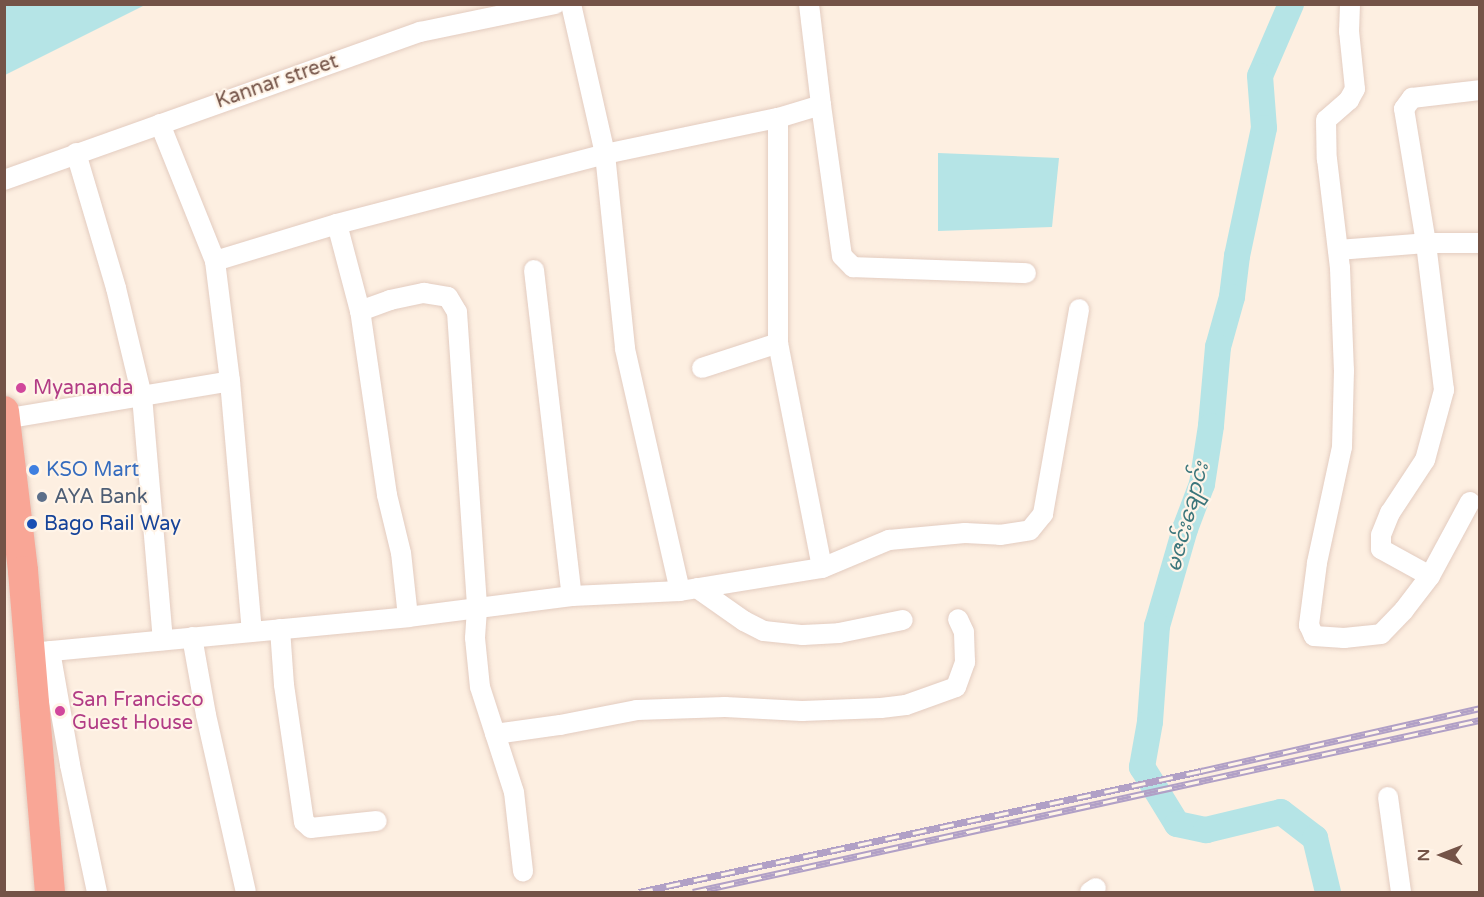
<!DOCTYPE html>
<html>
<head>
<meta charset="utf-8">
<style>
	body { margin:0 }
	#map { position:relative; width:1484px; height:897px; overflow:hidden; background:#fdefe1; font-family:"Varela Round","Noto Sans Myanmar",sans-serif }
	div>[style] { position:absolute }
	.water>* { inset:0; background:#b5e4e6 }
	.river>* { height:26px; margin:-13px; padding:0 13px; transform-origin:13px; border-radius:13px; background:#b5e4e6 }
	.roads { filter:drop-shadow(0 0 2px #e3ccc0) drop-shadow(0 0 2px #e3ccc0) }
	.minor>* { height:20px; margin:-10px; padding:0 10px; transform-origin:10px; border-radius:10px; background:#fff }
	.highway>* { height:30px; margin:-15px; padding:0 15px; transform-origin:15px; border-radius:15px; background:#f9a696 }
	.rail>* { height:7px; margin-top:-3.5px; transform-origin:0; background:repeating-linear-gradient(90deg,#fff4e8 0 14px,#b1a0c6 0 28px); box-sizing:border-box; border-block:2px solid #b1a0c6 }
	.dots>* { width:16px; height:16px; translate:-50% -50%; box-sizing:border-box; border:3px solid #fff4e8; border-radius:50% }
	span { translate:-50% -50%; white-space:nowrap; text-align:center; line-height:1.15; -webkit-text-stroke:4.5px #fff4e8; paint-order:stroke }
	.street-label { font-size:20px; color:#745347 }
	.hotel-label { font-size:20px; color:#b23c85 }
	.left { translate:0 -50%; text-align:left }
	.shop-label { font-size:20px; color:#366cbe }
	.service-label { font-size:20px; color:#4e5e75 }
	.transit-label { font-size:20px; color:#164399 }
	.water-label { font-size:21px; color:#3b767b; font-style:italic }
	.frame { position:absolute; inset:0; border:6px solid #745347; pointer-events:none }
	.north { position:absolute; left:1412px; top:825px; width:60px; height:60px; -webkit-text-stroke:4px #fff4e8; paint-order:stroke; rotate:270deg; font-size:16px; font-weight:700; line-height:24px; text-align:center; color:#745347 }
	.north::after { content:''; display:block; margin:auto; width:21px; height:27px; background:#745347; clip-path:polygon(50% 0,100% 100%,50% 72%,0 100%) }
</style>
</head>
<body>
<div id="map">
	<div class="water">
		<div style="clip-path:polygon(5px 4px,145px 4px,145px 5px,5px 75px)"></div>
		<div style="clip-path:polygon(938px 153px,1059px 158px,1052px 227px,938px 231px)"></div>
	</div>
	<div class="river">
		<div style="left:1291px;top:4px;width:78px;rotate:113.3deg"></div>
		<div style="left:1260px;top:76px;width:52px;rotate:85.6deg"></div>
		<div style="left:1264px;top:128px;width:131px;rotate:101.9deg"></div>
		<div style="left:1237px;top:256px;width:41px;rotate:97deg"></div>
		<div style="left:1232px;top:297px;width:52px;rotate:105.6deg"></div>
		<div style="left:1218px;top:347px;width:79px;rotate:95.1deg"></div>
		<div style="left:1211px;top:426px;width:59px;rotate:98.8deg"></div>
		<div style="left:1202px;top:484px;width:48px;rotate:110.7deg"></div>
		<div style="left:1185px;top:529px;width:101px;rotate:106.1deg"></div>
		<div style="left:1157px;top:626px;width:96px;rotate:94.2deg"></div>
		<div style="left:1150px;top:722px;width:46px;rotate:100.1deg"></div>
		<div style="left:1142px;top:767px;width:67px;rotate:58.4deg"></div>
		<div style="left:1177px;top:824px;width:30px;rotate:12deg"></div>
		<div style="left:1206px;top:830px;width:77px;rotate:-13.5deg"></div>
		<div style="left:1281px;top:812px;width:43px;rotate:37.4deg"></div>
		<div style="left:1315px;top:838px;width:56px;rotate:76.5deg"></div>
	</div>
	<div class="roads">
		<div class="minor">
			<div style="left:571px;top:4px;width:154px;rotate:77.2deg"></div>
			<div style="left:605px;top:154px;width:196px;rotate:84.1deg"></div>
			<div style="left:625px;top:349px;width:248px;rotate:77.2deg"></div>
			<div style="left:1350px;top:4px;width:27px;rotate:92deg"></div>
			<div style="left:1349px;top:31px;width:58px;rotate:84.1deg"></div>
			<div style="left:1355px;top:89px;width:13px;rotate:119deg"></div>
			<div style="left:1349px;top:100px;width:30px;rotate:139deg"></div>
			<div style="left:1326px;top:120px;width:39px;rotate:89deg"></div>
			<div style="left:1327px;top:159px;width:110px;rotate:83.2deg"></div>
			<div style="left:1340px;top:268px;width:102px;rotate:87.8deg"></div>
			<div style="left:1344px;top:370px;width:77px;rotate:91.5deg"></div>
			<div style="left:1342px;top:447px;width:119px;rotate:102.2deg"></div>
			<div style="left:1317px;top:563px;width:63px;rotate:97.4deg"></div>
			<div style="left:1309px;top:625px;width:12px;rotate:66deg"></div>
			<div style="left:1314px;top:636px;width:30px;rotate:4deg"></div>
			<div style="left:1344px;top:638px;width:37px;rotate:-6deg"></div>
			<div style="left:1381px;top:634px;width:33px;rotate:-46deg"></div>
			<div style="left:1404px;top:610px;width:43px;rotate:-52.6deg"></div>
			<div style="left:1430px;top:576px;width:84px;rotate:-61.6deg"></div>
			<div style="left:821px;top:105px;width:152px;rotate:82.1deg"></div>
			<div style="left:842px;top:256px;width:16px;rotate:45deg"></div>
			<div style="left:853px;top:267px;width:173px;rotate:2deg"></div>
			<div style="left:778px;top:118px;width:225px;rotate:90deg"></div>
			<div style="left:778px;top:343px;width:229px;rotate:78.9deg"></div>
			<div style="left:160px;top:124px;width:148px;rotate:68.1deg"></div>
			<div style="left:215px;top:261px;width:121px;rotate:82.9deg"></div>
			<div style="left:230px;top:381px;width:251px;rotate:85deg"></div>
			<div style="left:76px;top:153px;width:141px;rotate:73.5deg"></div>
			<div style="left:116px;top:288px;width:111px;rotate:76.5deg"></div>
			<div style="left:142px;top:396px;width:245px;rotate:85.1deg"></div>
			<div style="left:4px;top:180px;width:442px;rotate:-19.6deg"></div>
			<div style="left:420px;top:32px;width:138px;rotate:-11.7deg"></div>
			<div style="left:337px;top:224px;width:90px;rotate:75.2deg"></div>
			<div style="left:1338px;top:250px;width:88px;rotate:-4.5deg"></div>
			<div style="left:1426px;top:243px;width:54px"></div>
			<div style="left:215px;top:261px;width:127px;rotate:-16.9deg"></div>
			<div style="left:337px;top:224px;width:277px;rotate:-14.6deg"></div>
			<div style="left:605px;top:154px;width:177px;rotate:-11.8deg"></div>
			<div style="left:778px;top:118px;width:45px;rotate:-16.8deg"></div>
			<div style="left:821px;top:105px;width:102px;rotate:-96.8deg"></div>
			<div style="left:534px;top:270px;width:328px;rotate:83.4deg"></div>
			<div style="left:702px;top:368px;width:80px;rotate:-18.2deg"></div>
			<div style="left:4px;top:419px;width:229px;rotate:-9.5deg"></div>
			<div style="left:1430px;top:576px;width:56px;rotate:-151.1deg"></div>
			<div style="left:1381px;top:549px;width:14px;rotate:-90deg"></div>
			<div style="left:1381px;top:535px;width:24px;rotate:-68deg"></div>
			<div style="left:1390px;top:513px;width:64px;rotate:-56.6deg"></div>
			<div style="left:1425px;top:460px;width:73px;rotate:-74.8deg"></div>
			<div style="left:1444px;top:390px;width:148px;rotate:-97deg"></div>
			<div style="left:1426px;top:243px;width:136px;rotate:-99.3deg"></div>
			<div style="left:1404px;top:109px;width:14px;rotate:-54deg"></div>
			<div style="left:1412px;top:98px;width:68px;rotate:-6.7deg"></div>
			<div style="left:697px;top:588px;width:57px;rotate:35.1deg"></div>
			<div style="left:744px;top:621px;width:22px;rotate:27deg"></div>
			<div style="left:764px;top:631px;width:39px;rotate:6deg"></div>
			<div style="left:803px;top:635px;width:36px;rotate:-3deg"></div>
			<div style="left:839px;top:633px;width:65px;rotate:-11.5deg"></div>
			<div style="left:408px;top:617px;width:64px;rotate:-96.2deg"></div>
			<div style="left:401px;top:553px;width:60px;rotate:-103.6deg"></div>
			<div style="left:387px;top:495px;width:186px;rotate:-98.3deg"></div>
			<div style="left:360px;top:311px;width:32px;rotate:-20deg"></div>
			<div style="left:390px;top:300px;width:35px;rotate:-12deg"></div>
			<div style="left:424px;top:293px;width:24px;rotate:9deg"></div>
			<div style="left:448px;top:297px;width:17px;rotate:59deg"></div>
			<div style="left:457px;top:312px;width:298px;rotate:86.1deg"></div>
			<div style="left:477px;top:609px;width:29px;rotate:94deg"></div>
			<div style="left:475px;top:638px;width:49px;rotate:84.2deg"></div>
			<div style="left:480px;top:687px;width:110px;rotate:72.1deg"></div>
			<div style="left:514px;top:792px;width:80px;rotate:83.5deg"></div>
			<div style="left:280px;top:629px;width:56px;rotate:85.9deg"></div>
			<div style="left:284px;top:685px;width:138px;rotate:81.7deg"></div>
			<div style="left:304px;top:822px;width:9px;rotate:41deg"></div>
			<div style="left:311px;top:828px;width:66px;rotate:-6.1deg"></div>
			<div style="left:192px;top:637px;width:79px;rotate:79.8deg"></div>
			<div style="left:206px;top:715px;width:181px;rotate:77.3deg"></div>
			<div style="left:50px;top:651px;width:116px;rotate:80deg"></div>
			<div style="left:70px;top:765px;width:130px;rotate:78deg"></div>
			<div style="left:30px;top:653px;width:380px;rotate:-5.4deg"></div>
			<div style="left:408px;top:617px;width:165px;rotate:-7.3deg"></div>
			<div style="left:572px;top:596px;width:108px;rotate:-2.7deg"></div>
			<div style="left:680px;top:591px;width:144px;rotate:-9.2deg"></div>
			<div style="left:822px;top:568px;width:73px;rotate:-22.7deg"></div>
			<div style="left:889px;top:540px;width:76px;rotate:-5.3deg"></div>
			<div style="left:965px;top:533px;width:35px;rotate:3deg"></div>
			<div style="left:1000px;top:535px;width:30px;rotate:-9deg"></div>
			<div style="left:1030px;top:530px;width:21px;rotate:-51deg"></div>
			<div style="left:1043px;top:514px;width:208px;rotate:-80deg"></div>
			<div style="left:495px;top:734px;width:66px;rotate:-7.9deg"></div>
			<div style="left:560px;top:725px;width:78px;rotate:-11deg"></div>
			<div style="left:637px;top:710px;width:88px;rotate:-2deg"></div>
			<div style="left:725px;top:707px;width:77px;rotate:3deg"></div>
			<div style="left:802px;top:711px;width:79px;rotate:-2.2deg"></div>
			<div style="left:881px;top:708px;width:25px;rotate:-7deg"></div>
			<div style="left:906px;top:705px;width:53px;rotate:-19.8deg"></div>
			<div style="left:956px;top:687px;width:27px;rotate:-70deg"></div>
			<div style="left:965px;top:662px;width:30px;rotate:-92deg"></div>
			<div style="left:964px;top:632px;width:14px;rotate:-115deg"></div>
			<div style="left:1388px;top:797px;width:96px;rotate:82.2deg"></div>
			<div style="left:1090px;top:892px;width:7px;rotate:-34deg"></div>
		</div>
		<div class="highway">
			<div style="left:4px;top:411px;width:161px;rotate:83.2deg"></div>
			<div style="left:23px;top:571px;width:322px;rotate:85.2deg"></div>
		</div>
	</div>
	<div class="rail">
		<div style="left:639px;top:892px;width:575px;rotate:-12.15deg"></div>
		<div style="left:1201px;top:771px;width:286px;rotate:-12.7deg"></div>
		<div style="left:693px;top:892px;width:806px;rotate:-12.33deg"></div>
	</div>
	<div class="dots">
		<div style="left:21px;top:388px;background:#d1479c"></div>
		<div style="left:34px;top:470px;background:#3f7fe0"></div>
		<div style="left:42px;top:497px;background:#5c6f8a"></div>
		<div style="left:32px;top:524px;background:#1a4fb4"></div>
		<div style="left:60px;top:711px;background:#d1479c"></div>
	</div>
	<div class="street-label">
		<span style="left:277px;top:82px;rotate:-19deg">Kannar street</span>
	</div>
	<div class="hotel-label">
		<span class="left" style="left:33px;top:388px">Myananda</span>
		<span class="left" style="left:72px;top:712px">San Francisco<br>Guest House</span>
	</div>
	<div class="shop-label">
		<span class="left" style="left:46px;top:470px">KSO Mart</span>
	</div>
	<div class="service-label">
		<span class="left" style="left:54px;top:497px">AYA Bank</span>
	</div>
	<div class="transit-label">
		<span class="left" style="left:44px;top:524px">Bago Rail Way</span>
	</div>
	<div class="water-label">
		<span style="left:1188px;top:517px;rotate:-75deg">မဇင်းချောင်း</span>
	</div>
	<div class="frame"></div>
	<div class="north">N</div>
</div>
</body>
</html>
